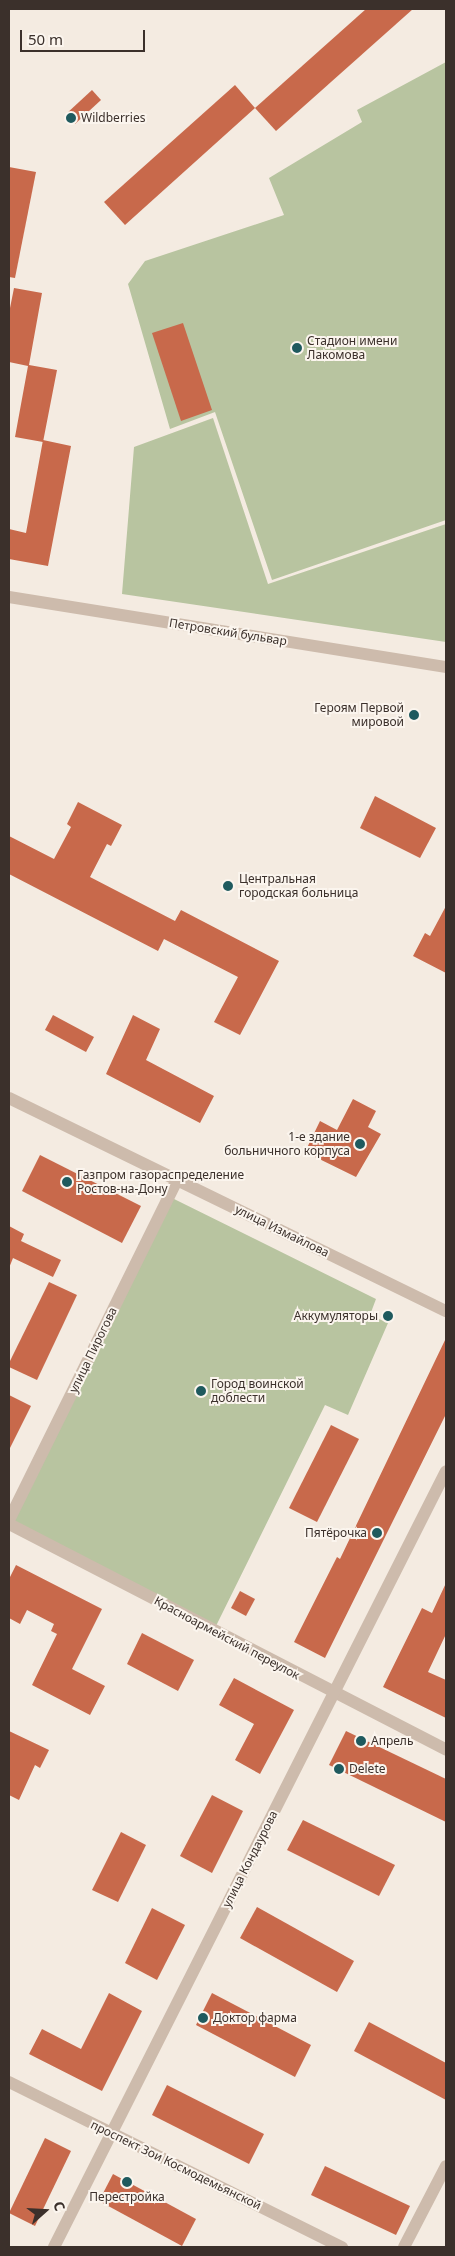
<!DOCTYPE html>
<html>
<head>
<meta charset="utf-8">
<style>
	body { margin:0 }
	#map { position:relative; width:455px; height:2256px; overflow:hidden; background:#f4ebe1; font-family:"Noto Sans",sans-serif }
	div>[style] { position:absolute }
	.green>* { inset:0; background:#b8c4a0 }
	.building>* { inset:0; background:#c8694b }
	.minor>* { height:12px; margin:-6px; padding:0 6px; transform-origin:6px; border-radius:6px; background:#cdbbac }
	.dots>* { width:14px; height:14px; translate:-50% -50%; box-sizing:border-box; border:2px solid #fbf5ee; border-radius:50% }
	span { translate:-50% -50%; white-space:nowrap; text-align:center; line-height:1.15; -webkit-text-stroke:4px #fbf5ee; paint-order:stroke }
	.poi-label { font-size:12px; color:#3b302b }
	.left { translate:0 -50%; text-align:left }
	.right { translate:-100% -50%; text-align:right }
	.street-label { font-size:12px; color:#3b302b }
	.frame { position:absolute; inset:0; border:10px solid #3b302b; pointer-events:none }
	.north { position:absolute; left:20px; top:2186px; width:50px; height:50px; -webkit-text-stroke:4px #fbf5ee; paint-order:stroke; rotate:71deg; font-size:14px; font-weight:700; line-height:20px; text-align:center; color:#3b302b }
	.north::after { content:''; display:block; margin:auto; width:18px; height:22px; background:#3b302b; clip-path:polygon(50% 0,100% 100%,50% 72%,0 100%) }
	.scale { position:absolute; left:20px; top:30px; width:125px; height:22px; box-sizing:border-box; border:2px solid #3b302b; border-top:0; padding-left:6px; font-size:15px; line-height:18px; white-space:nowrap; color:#3b302b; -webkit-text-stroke:4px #fbf5ee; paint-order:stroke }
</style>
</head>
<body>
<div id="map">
	<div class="green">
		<div style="clip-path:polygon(446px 62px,446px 520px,272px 580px,215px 412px,170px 429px,128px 284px,145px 261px,284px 215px,269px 178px,362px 122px,357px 110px)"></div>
		<div style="clip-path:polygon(213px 418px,268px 584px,446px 524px,446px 642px,122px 594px,134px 447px)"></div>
		<div style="clip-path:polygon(170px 1197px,376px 1299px,370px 1315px,388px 1323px,348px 1415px,325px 1405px,215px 1628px,9px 1523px)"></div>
	</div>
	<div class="building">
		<div style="clip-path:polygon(366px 9px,413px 9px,276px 131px,255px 108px)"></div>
		<div style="clip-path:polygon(235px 85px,255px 108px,125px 225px,104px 202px)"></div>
		<div style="clip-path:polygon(92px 90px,101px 100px,75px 124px,66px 114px)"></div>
		<div style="clip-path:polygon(9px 167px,36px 172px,15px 278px,9px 277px)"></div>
		<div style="clip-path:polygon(14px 288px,42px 293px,29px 365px,57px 370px,43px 442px,15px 437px,28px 366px,9px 362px,9px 313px)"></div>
		<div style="clip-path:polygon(183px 323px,212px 410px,181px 421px,152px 333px)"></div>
		<div style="clip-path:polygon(43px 440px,71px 446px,48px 566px,9px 559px,9px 529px,26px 533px)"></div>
		<div style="clip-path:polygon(375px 796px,436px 828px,420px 858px,360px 828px)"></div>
		<div style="clip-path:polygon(78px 802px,122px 825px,111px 846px,107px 844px,90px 877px,175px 921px,181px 910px,279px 961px,240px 1035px,214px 1022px,238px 977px,164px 939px,158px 951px,9px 874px,9px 836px,54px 859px,71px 827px,67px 824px)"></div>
		<div style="clip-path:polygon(446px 906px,446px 973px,413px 956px,425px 933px,430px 936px)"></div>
		<div style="clip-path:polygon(53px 1015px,94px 1037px,86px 1052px,45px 1030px)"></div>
		<div style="clip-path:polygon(133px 1015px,160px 1029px,146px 1060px,214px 1096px,200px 1123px,106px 1074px)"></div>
		<div style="clip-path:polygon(353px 1099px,376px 1111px,368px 1127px,381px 1134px,356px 1177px,305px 1152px,320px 1121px,337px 1130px)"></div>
		<div style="clip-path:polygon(40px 1155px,141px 1206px,122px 1243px,22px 1191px)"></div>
		<div style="clip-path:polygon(9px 1226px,24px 1234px,21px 1241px,61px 1260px,53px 1277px,13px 1258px,9px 1268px)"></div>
		<div style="clip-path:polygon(49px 1282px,77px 1295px,37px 1380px,9px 1367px,9px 1363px)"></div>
		<div style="clip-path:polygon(446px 1338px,446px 1414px,325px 1658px,294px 1642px,337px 1557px,340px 1559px)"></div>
		<div style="clip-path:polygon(9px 1395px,31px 1406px,9px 1450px)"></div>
		<div style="clip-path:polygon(331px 1425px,359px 1439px,317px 1522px,289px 1508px)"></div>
		<div style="clip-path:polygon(16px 1565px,102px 1609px,72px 1669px,105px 1686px,90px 1715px,32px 1685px,57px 1634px,51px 1631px,54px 1624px,27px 1610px,20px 1624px,9px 1618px,9px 1579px)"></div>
		<div style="clip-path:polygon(446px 1583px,446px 1634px,428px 1672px,446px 1680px,446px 1718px,383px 1687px,422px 1608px,432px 1613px)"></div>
		<div style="clip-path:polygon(240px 1591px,255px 1599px,246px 1616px,231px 1608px)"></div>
		<div style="clip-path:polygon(142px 1633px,194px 1660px,178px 1691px,127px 1664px)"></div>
		<div style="clip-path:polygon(234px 1678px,294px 1710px,260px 1774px,235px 1760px,254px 1724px,219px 1705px)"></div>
		<div style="clip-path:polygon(9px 1731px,49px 1750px,40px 1768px,35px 1765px,19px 1800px,9px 1795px)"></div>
		<div style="clip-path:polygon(346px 1731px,446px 1779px,446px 1822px,329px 1765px)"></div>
		<div style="clip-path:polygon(212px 1795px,243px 1811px,212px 1873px,180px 1856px)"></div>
		<div style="clip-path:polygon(303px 1820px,395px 1865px,379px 1896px,287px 1850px)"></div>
		<div style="clip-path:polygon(121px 1832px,146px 1845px,118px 1902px,92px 1890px)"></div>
		<div style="clip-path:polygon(257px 1907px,354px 1961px,337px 1992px,240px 1938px)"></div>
		<div style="clip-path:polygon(152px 1908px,185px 1925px,157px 1980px,125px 1963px)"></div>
		<div style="clip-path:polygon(109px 1993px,142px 2011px,102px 2091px,29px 2054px,42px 2029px,81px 2049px)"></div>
		<div style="clip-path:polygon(212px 1993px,311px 2045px,295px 2077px,196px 2025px)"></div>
		<div style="clip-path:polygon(369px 2022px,446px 2063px,446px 2100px,354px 2051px)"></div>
		<div style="clip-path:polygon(167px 2085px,264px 2134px,249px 2164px,152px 2115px)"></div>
		<div style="clip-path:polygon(45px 2138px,71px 2151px,35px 2226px,9px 2213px)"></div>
		<div style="clip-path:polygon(325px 2166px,410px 2206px,396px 2235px,311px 2195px)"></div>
		<div style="clip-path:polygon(113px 2174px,196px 2219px,182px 2246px,99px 2201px)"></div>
	</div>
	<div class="minor">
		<div style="left:9px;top:597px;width:443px;rotate:9.1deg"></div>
		<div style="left:9px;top:1098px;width:486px;rotate:26deg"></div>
		<div style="left:9px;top:1520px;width:379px;rotate:-63.7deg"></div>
		<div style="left:9px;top:1524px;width:492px;rotate:27.3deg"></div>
		<div style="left:9px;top:2082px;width:372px;rotate:26.4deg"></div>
		<div style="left:54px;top:2247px;width:869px;rotate:-63.2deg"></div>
		<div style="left:404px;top:2247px;width:91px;rotate:-62.6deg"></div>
	</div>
	<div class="dots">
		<div style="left:71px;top:118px;background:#1f5a5e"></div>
		<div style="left:297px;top:348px;background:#1f5a5e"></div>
		<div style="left:414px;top:715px;background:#1f5a5e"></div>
		<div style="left:228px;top:886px;background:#1f5a5e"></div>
		<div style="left:360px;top:1144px;background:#1f5a5e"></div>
		<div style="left:67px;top:1182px;background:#1f5a5e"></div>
		<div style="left:388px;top:1316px;background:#1f5a5e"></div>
		<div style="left:201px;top:1391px;background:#1f5a5e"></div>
		<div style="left:377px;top:1533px;background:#1f5a5e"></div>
		<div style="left:361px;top:1741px;background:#1f5a5e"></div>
		<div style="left:339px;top:1769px;background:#1f5a5e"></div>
		<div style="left:203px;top:2018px;background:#1f5a5e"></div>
		<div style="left:127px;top:2182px;background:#1f5a5e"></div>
	</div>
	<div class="poi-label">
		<span class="left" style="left:81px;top:118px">Wildberries</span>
		<span class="left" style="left:307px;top:348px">Стадион имени<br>Лакомова</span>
		<span class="right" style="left:404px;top:715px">Героям Первой<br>мировой</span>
		<span class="left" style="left:239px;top:886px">Центральная<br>городская больница</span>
		<span class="right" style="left:350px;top:1144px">1-е здание<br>больничного корпуса</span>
		<span class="left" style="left:77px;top:1182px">Газпром газораспределение<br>Ростов-на-Дону</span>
		<span class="right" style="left:378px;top:1316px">Аккумуляторы</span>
		<span class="left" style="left:211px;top:1391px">Город воинской<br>доблести</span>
		<span class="right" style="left:367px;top:1533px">Пятёрочка</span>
		<span class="left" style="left:371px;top:1741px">Апрель</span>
		<span class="left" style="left:349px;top:1769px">Delete</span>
		<span class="left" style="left:213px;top:2018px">Доктор фарма</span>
		<span style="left:127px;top:2197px">Перестройка</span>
	</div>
	<div class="street-label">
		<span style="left:228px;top:632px;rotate:9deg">Петровский бульвар</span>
		<span style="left:282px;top:1231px;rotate:26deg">улица Измайлова</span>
		<span style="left:93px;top:1350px;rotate:-64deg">улица Пирогова</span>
		<span style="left:227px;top:1638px;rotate:28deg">Красноармейский переулок</span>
		<span style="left:250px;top:1859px;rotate:-63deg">улица Кондаурова</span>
		<span style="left:176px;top:2165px;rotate:26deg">проспект Зои Космодемьянской</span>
	</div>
	<div class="frame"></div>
	<div class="north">С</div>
	<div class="scale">50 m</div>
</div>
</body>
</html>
